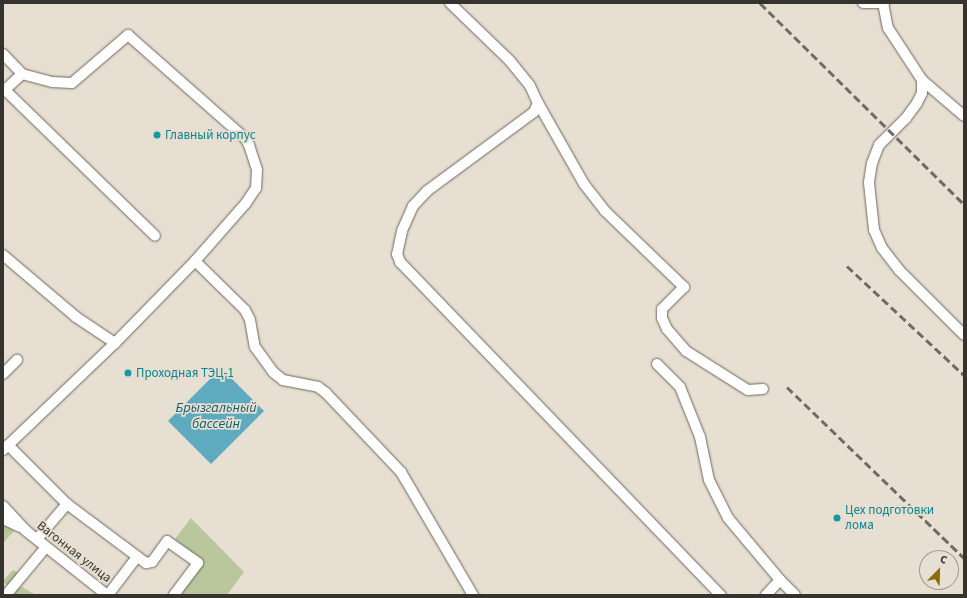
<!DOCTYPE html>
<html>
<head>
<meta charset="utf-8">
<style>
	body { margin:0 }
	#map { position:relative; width:967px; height:598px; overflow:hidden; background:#e6dfd2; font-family:"Source Sans 3",sans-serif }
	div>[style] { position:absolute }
	.green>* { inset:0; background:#bac79c }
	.water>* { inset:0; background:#5eaabf }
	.roads { filter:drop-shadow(0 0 1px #6d675c) drop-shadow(0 0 1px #6d675c) }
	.minor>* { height:10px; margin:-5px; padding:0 5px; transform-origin:5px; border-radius:5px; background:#fff }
	.rail>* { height:3px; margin-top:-1.5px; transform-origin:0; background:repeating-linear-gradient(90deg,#6f6a63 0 8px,transparent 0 12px) }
	.dots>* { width:11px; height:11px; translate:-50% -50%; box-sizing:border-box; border:2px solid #e6dfd2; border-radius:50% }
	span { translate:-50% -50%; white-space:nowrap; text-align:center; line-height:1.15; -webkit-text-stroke:3.5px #e6dfd2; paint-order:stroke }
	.culture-label { font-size:13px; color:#0d838f }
	.left { translate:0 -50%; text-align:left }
	.street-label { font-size:13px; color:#36332e }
	.water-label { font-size:14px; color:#1a5969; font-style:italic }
	.frame { position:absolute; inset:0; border:4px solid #36332e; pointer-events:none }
	.north { position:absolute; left:919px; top:550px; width:40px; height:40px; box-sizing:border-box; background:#e6dfd2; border:1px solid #a09a90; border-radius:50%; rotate:23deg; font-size:11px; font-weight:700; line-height:16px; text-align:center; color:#36332e }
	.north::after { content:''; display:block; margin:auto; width:14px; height:18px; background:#896d0d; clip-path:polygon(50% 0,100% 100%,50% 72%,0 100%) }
</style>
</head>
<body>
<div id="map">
	<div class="green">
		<div style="clip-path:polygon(191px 518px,244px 572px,227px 595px,178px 595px,201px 561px,175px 539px)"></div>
		<div style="clip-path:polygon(3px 522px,14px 531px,3px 543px)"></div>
		<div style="clip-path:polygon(13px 570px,18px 573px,10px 585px,5px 584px,3px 581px)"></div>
		<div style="clip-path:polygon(22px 587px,36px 595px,3px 595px,4px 592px)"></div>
	</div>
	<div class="water">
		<div style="clip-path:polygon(221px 368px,264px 411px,211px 464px,168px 421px)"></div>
	</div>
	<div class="roads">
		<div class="minor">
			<div style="left:450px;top:3px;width:83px;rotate:44deg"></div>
			<div style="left:510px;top:61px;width:32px;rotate:51deg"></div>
			<div style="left:530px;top:86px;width:19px;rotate:65deg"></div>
			<div style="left:538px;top:103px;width:10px;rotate:114deg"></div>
			<div style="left:534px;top:112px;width:133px;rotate:143.6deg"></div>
			<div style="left:427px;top:191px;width:21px;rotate:133deg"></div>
			<div style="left:413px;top:206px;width:27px;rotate:114deg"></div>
			<div style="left:402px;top:231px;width:24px;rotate:102deg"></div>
			<div style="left:397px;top:254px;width:9px;rotate:69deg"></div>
			<div style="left:400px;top:262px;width:463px;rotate:46.1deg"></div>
			<div style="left:863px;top:3px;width:21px"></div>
			<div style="left:883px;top:3px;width:25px;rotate:79deg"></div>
			<div style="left:888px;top:28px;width:62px;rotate:56.8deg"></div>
			<div style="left:922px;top:80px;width:13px;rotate:90deg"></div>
			<div style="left:922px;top:93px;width:11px;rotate:117deg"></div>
			<div style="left:917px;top:103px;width:19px;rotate:126deg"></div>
			<div style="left:906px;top:118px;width:38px;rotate:135deg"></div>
			<div style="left:879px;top:145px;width:19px;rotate:111deg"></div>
			<div style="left:872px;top:163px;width:20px;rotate:99deg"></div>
			<div style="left:869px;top:183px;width:47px;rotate:83.9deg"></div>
			<div style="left:874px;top:230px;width:20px;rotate:66deg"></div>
			<div style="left:882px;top:248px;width:28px;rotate:52deg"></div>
			<div style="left:899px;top:270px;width:92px;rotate:45deg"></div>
			<div style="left:3px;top:54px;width:28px;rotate:46deg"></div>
			<div style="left:22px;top:74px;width:31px;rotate:15deg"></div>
			<div style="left:52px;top:82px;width:20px;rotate:3deg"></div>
			<div style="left:72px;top:83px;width:74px;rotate:-40.6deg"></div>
			<div style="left:128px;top:35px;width:156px;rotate:41.4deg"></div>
			<div style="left:245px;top:138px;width:8px;rotate:60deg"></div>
			<div style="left:249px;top:145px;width:26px;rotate:72deg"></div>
			<div style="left:257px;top:170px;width:18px;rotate:93deg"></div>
			<div style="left:256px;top:188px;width:18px;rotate:124deg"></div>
			<div style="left:246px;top:203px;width:77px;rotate:131.3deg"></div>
			<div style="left:195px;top:261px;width:70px;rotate:44.4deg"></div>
			<div style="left:245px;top:310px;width:11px;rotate:63deg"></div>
			<div style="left:250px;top:320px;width:27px;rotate:80deg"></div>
			<div style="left:255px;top:347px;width:31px;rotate:54deg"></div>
			<div style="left:273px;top:372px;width:13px;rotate:39deg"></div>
			<div style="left:283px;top:380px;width:36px;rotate:11deg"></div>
			<div style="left:318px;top:387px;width:10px;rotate:37deg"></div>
			<div style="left:326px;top:393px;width:109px;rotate:46.5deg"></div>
			<div style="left:401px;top:472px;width:143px;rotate:59.7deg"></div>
			<div style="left:22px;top:74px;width:23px;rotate:137deg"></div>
			<div style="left:5px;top:90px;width:209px;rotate:44.2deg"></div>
			<div style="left:922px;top:80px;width:55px;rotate:40.6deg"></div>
			<div style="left:538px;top:103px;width:93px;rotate:60.4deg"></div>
			<div style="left:584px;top:184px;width:34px;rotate:52deg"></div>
			<div style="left:605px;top:211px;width:110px;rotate:43.9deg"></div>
			<div style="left:684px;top:287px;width:31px;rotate:135deg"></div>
			<div style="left:662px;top:309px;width:9px;rotate:90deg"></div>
			<div style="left:662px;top:318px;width:12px;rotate:66deg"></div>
			<div style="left:667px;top:329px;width:29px;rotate:49deg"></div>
			<div style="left:686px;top:351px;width:73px;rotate:32.2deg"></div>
			<div style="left:748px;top:390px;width:15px;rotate:-4deg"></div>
			<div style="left:3px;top:255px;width:96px;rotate:40.3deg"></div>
			<div style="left:76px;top:317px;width:47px;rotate:33.7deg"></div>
			<div style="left:115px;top:343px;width:155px;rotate:136.3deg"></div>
			<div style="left:115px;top:343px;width:115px;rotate:-45.7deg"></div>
			<div style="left:657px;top:364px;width:33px;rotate:45deg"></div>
			<div style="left:680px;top:387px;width:54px;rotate:68.2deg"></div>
			<div style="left:700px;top:437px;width:44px;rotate:78.2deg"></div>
			<div style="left:709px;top:480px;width:42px;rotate:63.4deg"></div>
			<div style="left:728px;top:518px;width:81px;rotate:50deg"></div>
			<div style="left:780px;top:580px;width:21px;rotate:133deg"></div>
			<div style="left:3px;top:374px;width:20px;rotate:-45deg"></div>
			<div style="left:8px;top:445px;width:83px;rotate:45deg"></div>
			<div style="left:67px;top:504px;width:99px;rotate:36.8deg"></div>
			<div style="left:146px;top:563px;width:6px;rotate:-9deg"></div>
			<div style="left:152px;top:562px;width:26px;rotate:-54deg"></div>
			<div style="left:167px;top:541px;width:38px;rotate:35deg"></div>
			<div style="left:198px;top:563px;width:40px;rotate:127deg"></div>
			<div style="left:3px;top:506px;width:33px;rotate:47deg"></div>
			<div style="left:25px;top:530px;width:105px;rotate:38.4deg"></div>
			<div style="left:3px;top:519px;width:19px;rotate:25deg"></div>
			<div style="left:37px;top:539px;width:46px;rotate:-49.4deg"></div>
			<div style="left:780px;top:580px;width:21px;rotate:45deg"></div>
			<div style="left:6px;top:595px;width:62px;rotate:-50.2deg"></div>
			<div style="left:108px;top:595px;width:48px;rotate:-52.7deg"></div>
		</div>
	</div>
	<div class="rail">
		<div style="left:760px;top:3px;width:286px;rotate:44.6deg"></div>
		<div style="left:847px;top:266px;width:160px;rotate:43deg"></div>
		<div style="left:787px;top:387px;width:246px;rotate:44deg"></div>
	</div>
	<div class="dots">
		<div style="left:157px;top:135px;background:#0f9aa8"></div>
		<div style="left:128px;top:373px;background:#0f9aa8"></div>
		<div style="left:837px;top:518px;background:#0f9aa8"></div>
	</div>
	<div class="culture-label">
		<span class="left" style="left:165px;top:135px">Главный корпус</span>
		<span class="left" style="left:136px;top:373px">Проходная ТЭЦ-1</span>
		<span class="left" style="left:845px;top:518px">Цех подготовки<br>лома</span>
	</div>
	<div class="street-label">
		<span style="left:74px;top:552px;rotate:38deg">Вагонная улица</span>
	</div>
	<div class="water-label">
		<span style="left:216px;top:416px">Брызгальный<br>бассейн</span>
	</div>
	<div class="frame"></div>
	<div class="north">С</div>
</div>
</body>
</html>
